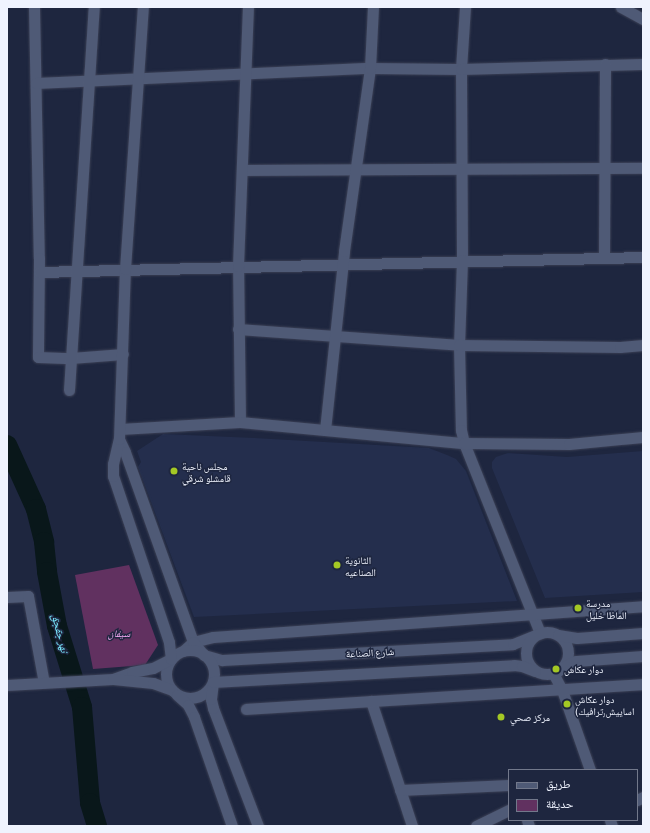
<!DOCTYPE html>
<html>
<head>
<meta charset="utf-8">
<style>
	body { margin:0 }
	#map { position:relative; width:650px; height:833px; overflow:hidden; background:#1e263f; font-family:Literata,"Noto Naskh Arabic",serif }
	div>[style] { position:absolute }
	.built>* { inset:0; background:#242e4d }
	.green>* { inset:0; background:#613160 }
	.river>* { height:20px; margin:-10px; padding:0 10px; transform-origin:10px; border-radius:10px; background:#09171a }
	.roads { filter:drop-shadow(0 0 1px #3b4055) drop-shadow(0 0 1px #3b4055) }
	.minor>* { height:11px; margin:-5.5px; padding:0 5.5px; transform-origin:5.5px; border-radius:5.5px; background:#4f5a76 }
	.tertiary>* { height:11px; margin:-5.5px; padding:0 5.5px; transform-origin:5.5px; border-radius:5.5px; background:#4f5a76 }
	.tertiary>.ring { margin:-5.5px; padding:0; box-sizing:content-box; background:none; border:11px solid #4f5a76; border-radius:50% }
	.dots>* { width:11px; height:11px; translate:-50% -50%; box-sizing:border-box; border:2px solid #1e263f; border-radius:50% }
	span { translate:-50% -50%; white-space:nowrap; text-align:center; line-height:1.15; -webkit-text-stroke:3px #1e263f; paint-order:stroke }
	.poi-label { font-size:10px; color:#eff3fe }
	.left { translate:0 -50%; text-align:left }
	.park-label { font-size:10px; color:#fdaffb; font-style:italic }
	.street-label { font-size:10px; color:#eff3fe }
	.water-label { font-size:11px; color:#78e9fd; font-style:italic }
	.frame { position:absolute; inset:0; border:8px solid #eff3fe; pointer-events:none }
	.legend { position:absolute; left:508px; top:769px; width:130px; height:52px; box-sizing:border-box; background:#1e263f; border:1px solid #72788b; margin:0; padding:5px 7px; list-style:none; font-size:12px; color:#eff3fe }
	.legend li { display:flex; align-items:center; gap:8px; height:20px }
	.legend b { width:20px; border:1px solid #72788b }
</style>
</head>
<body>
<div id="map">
	<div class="built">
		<div style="clip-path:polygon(163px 434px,254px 438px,429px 448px,447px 455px,456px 459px,466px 471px,517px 601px,194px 617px,138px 467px,141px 462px,137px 451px)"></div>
		<div style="clip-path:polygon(643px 451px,643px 592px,545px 598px,492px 468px,492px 462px,496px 457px,508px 453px,567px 457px)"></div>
	</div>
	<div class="green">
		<div style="clip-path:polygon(129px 565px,158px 645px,145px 665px,93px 669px,75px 575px)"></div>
	</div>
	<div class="river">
		<div style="left:7px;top:445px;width:70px;rotate:65.6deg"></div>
		<div style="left:36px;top:509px;width:34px;rotate:76deg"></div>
		<div style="left:44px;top:542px;width:30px;rotate:84deg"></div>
		<div style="left:47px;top:572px;width:55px;rotate:79.5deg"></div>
		<div style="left:57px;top:626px;width:85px;rotate:72.8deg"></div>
		<div style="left:82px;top:707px;width:96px;rotate:85.2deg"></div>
		<div style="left:90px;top:803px;width:24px;rotate:73deg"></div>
	</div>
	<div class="roads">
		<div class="minor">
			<div style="left:34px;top:7px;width:251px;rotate:88.9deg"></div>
			<div style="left:39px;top:258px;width:99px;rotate:90.6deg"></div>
			<div style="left:38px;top:357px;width:33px;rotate:2deg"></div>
			<div style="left:71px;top:358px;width:52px;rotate:-4.4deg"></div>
			<div style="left:465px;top:7px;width:62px;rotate:93.7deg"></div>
			<div style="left:461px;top:69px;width:191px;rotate:89.7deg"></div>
			<div style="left:462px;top:260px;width:85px;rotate:92deg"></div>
			<div style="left:459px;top:345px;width:85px;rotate:88.7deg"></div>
			<div style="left:461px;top:430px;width:13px;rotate:77deg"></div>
			<div style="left:464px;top:443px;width:205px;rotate:68.2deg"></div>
			<div style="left:621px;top:7px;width:25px;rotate:29deg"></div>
			<div style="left:36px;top:83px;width:334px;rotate:-2.6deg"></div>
			<div style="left:370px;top:68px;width:91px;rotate:0.6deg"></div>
			<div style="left:461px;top:69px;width:182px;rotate:-1.6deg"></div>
			<div style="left:242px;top:170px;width:401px;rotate:-0.3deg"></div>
			<div style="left:604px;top:258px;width:194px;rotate:-89.7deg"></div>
			<div style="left:39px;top:272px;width:604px;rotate:-1.42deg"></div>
			<div style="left:238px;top:329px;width:222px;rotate:4.1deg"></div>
			<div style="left:459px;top:345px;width:161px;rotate:0.7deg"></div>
			<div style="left:620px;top:347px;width:23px;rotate:-5deg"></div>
			<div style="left:69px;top:390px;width:384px;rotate:-86.3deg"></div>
			<div style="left:240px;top:422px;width:156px;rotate:-90.7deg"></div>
			<div style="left:238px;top:266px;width:259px;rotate:-87.8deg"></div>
			<div style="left:120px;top:429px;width:120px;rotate:-3.3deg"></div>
			<div style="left:240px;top:422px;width:225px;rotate:5.4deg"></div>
			<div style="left:464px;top:443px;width:105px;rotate:0.5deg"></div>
			<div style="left:569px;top:444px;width:74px;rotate:-5.4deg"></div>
			<div style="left:325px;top:430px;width:180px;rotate:-83.9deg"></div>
			<div style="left:344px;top:251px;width:185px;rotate:-81.9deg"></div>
			<div style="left:370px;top:68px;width:61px;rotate:-87.2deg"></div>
			<div style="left:7px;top:597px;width:21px;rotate:-3deg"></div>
			<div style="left:28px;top:596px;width:88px;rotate:79.6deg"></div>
			<div style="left:183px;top:651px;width:13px;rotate:-42deg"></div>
			<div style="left:193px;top:642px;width:21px;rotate:-14deg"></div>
			<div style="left:213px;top:637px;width:431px;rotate:-4.1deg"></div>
			<div style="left:553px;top:673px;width:19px;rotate:62deg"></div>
			<div style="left:562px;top:690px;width:85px;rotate:70.7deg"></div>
			<div style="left:371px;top:701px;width:132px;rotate:71.8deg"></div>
			<div style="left:246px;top:709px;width:398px;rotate:-3.6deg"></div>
			<div style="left:400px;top:790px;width:109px;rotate:-2.6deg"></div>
			<div style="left:637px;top:800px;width:7px;rotate:-27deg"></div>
			<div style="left:527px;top:820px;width:6px;rotate:72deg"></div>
			<div style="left:610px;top:820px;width:6px;rotate:72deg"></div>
			<div style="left:476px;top:826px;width:37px;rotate:-26deg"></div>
		</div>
		<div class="tertiary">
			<div style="left:119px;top:439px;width:14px;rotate:65deg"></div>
			<div style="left:125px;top:452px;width:202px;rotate:70.3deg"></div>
			<div style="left:193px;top:642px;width:17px;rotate:50deg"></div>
			<div style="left:204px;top:655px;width:19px;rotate:16deg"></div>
			<div style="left:222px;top:660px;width:291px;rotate:-3.1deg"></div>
			<div style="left:513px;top:644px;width:24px;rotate:-22deg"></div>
			<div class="ring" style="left:526px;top:632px;width:31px;height:31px"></div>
			<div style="left:558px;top:635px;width:19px;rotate:9deg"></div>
			<div style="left:577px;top:638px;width:66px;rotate:-4.3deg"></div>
			<div class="ring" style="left:166px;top:650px;width:37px;height:37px"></div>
			<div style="left:563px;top:667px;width:14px;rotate:-25deg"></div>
			<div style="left:576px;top:661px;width:67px;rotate:-4.3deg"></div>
			<div style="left:113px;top:679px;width:20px;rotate:-20deg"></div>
			<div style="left:132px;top:672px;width:21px;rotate:-11deg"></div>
			<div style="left:153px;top:668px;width:20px;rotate:-27deg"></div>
			<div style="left:171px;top:659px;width:17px;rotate:-97deg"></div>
			<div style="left:169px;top:642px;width:175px;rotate:-108.6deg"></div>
			<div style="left:113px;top:476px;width:12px;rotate:-90deg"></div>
			<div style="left:113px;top:464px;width:26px;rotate:-77deg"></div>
			<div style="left:119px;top:439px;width:170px;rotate:-88deg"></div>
			<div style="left:125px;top:269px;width:263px;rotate:-86.1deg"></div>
			<div style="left:7px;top:685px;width:106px;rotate:-3.2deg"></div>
			<div style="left:113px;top:679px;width:40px;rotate:5.7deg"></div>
			<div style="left:153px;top:683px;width:20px;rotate:20deg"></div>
			<div style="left:177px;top:695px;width:15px;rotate:42deg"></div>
			<div style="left:188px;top:705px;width:13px;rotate:63deg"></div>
			<div style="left:194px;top:717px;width:115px;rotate:70.8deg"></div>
			<div style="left:258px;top:826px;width:126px;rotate:-110.9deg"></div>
			<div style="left:213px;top:708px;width:9px;rotate:-103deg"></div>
			<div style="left:211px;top:699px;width:17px;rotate:-83deg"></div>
			<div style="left:213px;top:682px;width:301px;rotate:-3.2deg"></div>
			<div style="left:514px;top:665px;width:8px;rotate:7deg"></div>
			<div style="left:522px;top:666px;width:14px;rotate:21deg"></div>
		</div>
	</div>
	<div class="dots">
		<div style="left:174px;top:471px;background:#a4c824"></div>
		<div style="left:337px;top:565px;background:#a4c824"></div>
		<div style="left:578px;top:608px;background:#a4c824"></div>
		<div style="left:556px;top:669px;background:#a4c824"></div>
		<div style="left:567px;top:704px;background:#a4c824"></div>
		<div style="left:501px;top:717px;background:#a4c824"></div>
	</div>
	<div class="poi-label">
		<span class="left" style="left:182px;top:471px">مجلس ناحية<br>قامشلو شرقي</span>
		<span class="left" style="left:345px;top:565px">الثانوية<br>الصناعيه</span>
		<span class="left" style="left:586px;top:608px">مدرسة<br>الماظا خليل</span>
		<span class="left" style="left:564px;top:669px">دوار عكاش</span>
		<span class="left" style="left:575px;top:704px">دوار عكاش<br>(اساييش٫ترافيك</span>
		<span class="left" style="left:510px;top:717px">مركز صحي</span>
	</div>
	<div class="park-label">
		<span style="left:119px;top:633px">سيفان</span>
	</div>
	<div class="street-label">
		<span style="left:370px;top:652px;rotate:-3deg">شارع الصناعة</span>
	</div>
	<div class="water-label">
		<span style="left:61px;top:633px;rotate:76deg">نهر جقجق</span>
	</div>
	<div class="frame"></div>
	<ul class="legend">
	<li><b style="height:5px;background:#4f5a76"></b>طريق</li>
	<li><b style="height:11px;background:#613160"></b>حديقة</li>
	</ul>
</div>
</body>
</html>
